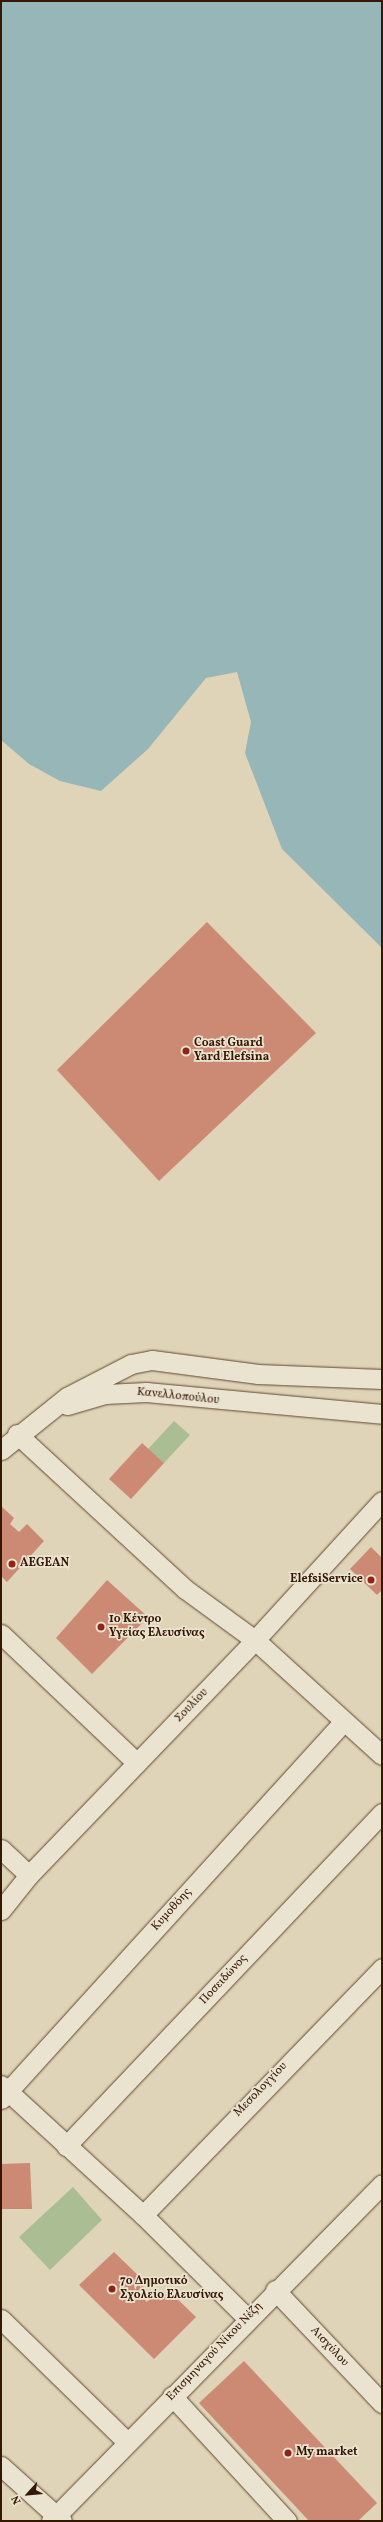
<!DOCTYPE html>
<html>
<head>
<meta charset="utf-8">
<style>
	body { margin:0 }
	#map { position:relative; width:383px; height:2522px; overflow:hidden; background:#dfd4b7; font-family:Vollkorn,serif }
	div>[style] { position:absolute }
	.green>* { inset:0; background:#abbe93 }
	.water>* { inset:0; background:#96b6b7 }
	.building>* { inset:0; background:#cc8974 }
	.roads { filter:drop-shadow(0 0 1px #604730) drop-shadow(0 0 1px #604730) }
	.minor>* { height:19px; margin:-9.5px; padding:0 9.5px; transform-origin:9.5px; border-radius:9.5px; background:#eae3d0 }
	.dots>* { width:11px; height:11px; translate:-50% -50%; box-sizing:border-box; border:2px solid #eae3d0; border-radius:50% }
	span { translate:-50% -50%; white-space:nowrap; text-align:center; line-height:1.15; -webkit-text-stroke:3.5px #eae3d0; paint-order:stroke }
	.poi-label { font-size:12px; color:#351803; font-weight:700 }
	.left { translate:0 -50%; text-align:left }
	.right { translate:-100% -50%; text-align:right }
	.street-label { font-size:12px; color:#351803 }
	.frame { position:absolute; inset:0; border:2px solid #351803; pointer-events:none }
	.north { position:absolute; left:8px; top:2474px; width:40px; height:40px; -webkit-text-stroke:3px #eae3d0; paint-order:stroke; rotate:243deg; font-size:11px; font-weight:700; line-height:16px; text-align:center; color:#351803 }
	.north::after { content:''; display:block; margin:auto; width:14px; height:18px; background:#351803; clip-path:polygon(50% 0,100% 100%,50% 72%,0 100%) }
</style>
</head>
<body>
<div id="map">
	<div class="green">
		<div style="clip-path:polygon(174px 1421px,190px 1435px,164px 1463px,148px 1449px)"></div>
		<div style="clip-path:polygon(73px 2187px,102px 2220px,50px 2270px,19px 2237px)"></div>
	</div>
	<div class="water">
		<div style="clip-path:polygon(1px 1px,382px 1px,382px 948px,282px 849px,245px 753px,251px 722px,237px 672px,206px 678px,148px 749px,101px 791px,60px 781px,29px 764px,1px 740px)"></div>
	</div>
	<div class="building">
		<div style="clip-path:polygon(207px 922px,316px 1033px,159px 1181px,57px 1070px)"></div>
		<div style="clip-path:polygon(142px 1443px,164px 1463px,131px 1499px,109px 1479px)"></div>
		<div style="clip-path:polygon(1px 1506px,14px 1518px,10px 1524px,19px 1532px,27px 1524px,44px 1541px,7px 1582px,1px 1576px)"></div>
		<div style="clip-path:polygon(371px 1547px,382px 1558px,382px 1590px,377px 1595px,350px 1569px)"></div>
		<div style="clip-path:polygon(107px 1580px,148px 1617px,92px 1674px,56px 1638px)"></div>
		<div style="clip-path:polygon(30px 2163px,32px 2209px,1px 2209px,1px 2164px)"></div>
		<div style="clip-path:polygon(114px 2252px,146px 2283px,138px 2292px,147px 2302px,154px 2294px,161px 2300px,169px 2291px,196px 2317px,154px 2359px,79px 2285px)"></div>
		<div style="clip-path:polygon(244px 2361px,377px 2503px,358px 2521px,309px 2521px,199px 2403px)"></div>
	</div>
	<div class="roads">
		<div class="minor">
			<div style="left:67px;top:1405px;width:40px;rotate:-16deg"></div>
			<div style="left:105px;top:1394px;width:41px;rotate:-2.8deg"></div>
			<div style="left:146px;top:1392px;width:237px;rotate:5.3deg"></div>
			<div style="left:17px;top:1434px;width:229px;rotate:42.7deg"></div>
			<div style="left:185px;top:1589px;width:87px;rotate:36.1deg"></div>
			<div style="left:255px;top:1640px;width:171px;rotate:42.2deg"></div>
			<div style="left:1px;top:1450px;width:85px;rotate:-38.8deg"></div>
			<div style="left:67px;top:1397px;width:72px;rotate:-27.3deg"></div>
			<div style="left:131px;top:1364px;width:21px;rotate:-11deg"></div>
			<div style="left:152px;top:1360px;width:107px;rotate:7.5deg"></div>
			<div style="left:258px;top:1374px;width:124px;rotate:2.3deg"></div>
			<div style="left:1px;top:1634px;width:187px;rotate:43.5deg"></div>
			<div style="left:1px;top:1849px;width:38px;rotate:43deg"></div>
			<div style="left:1px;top:1910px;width:45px;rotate:-51.3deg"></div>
			<div style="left:29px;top:1875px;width:326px;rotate:-46.1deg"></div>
			<div style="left:255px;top:1640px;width:188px;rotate:-47.6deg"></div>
			<div style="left:1px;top:2085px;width:193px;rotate:42.5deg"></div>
			<div style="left:143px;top:2215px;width:148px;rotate:44.7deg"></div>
			<div style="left:1px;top:2099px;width:510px;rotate:-47.78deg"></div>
			<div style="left:66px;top:2146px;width:459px;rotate:-46.5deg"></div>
			<div style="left:143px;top:2215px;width:344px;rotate:-45.9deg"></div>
			<div style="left:275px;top:2290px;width:156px;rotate:46.6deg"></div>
			<div style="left:1px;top:2319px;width:176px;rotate:44.3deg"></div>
			<div style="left:172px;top:2396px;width:170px;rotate:47.4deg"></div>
			<div style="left:1px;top:2466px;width:82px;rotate:42deg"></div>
			<div style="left:51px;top:2521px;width:472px;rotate:-45.5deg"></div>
		</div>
	</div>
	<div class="dots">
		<div style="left:186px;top:1051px;background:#8f2418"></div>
		<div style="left:12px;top:1564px;background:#8f2418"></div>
		<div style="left:371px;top:1580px;background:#8f2418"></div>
		<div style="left:101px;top:1627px;background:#8f2418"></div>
		<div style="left:112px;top:2289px;background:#8f2418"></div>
		<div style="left:288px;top:2453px;background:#8f2418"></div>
	</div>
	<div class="poi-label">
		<span class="left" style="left:194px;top:1051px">Coast Guard<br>Yard Elefsina</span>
		<span class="left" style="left:20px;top:1564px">AEGEAN</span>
		<span class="right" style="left:363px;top:1580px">ElefsiService</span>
		<span class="left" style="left:109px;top:1627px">1ο Κέντρο<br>Υγείας Ελευσίνας</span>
		<span class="left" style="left:120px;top:2289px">7ο Δημοτικό<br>Σχολείο Ελευσίνας</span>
		<span class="left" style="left:296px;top:2453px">My market</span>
	</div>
	<div class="street-label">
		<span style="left:178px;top:1397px;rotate:6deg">Κανελλοπούλου</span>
		<span style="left:192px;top:1706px;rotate:-46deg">Σουλίου</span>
		<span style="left:172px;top:1910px;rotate:-48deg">Κυμοθόης</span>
		<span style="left:224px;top:1980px;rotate:-47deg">Ποσειδώνος</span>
		<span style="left:261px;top:2090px;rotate:-46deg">Μεσολογγίου</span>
		<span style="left:329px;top:2347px;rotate:47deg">Αισχύλου</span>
		<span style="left:215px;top:2352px;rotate:-46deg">Επισμηναγού Νίκου Νέζη</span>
	</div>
	<div class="frame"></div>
	<div class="north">N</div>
</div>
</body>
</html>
